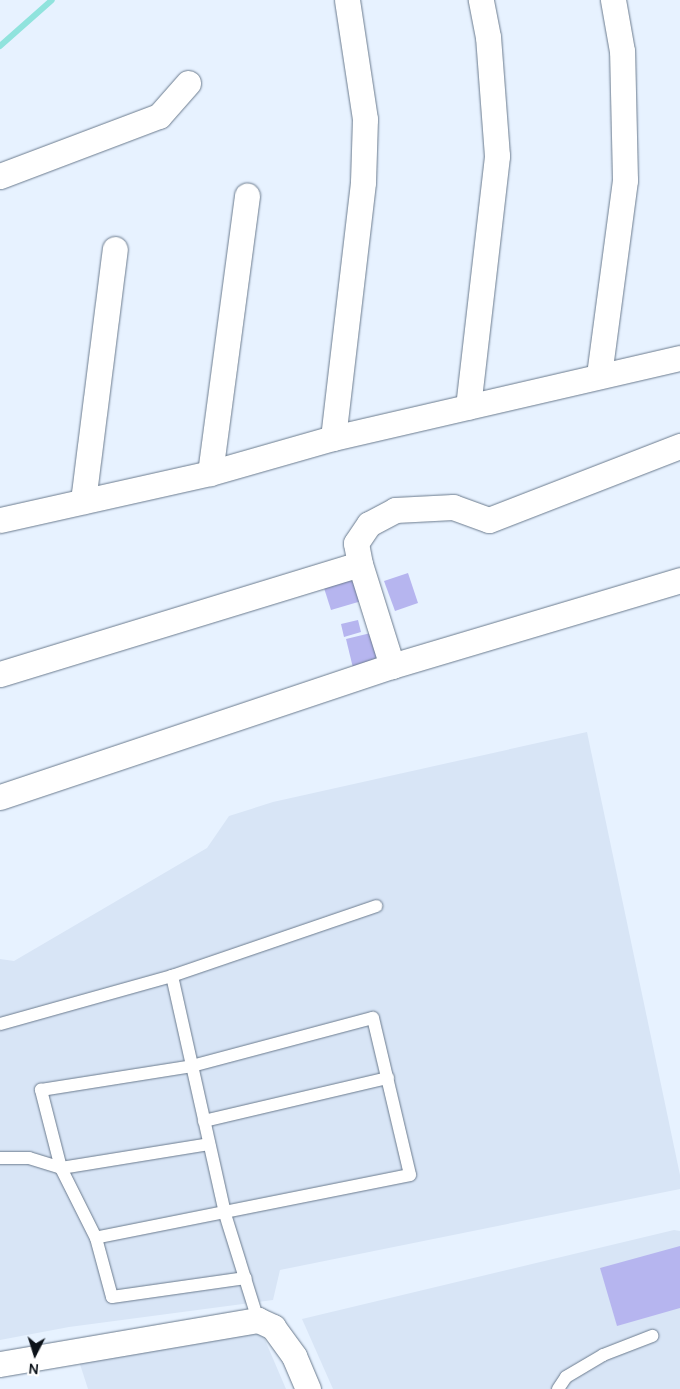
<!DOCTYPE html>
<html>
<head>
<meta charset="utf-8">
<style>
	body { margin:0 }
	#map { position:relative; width:680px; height:1389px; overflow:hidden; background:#e7f2ff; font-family:Manrope,sans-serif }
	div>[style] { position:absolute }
	.built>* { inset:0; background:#d8e5f6 }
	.stream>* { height:6px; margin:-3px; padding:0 3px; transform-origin:3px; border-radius:3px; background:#90e3dd }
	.building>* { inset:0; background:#b6b5ef }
	.roads { filter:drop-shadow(0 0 1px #6b7b8e) drop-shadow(0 0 1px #6b7b8e) }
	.service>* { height:12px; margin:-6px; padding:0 6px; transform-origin:6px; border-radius:6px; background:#fff }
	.minor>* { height:25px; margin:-12.5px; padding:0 12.5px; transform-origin:12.5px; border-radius:12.5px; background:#fff }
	span { translate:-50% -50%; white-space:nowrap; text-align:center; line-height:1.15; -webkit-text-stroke:5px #fefefe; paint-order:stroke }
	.north { position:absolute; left:10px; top:1329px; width:50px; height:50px; -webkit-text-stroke:4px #fefefe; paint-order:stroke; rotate:185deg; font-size:14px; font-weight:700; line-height:20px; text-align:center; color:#0c1219 }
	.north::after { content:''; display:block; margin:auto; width:18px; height:22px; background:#0c1219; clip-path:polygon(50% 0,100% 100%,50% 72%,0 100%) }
</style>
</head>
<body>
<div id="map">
	<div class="built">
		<div style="clip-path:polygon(587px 732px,680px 1175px,680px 1189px,280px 1270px,273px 1300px,69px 1327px,0 1340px,0 959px,14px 961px,207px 848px,229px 816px,273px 802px)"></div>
		<div style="clip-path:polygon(674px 1230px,680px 1231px,680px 1389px,333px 1389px,302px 1319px)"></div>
		<div style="clip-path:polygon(262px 1333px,286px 1389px,88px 1389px,78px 1358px)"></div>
	</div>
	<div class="stream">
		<div style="left:0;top:46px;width:69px;rotate:-41.5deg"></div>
	</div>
	<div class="building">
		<div style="clip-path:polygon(408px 573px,418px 603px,395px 611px,384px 581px)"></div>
		<div style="clip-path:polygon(358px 577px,365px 600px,331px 610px,324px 588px)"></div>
		<div style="clip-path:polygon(358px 620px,361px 632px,344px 637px,341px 624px)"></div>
		<div style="clip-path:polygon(379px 631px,387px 664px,354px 672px,346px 639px)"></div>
		<div style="clip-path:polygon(680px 1246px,680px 1308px,617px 1326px,600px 1268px)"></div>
	</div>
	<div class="roads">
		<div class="service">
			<div style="left:172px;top:976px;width:216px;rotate:-18.9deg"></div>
			<div style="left:373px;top:1018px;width:161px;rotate:76.7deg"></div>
			<div style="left:410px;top:1175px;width:320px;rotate:168.7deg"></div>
			<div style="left:96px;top:1238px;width:78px;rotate:-116.6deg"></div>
			<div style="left:61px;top:1168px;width:81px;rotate:-104.4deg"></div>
			<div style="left:41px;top:1090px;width:153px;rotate:-9deg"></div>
			<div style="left:192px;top:1066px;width:187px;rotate:-14.9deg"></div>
			<div style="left:0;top:1024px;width:179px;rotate:-15.6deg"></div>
			<div style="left:172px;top:976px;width:244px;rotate:77.4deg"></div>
			<div style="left:225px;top:1214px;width:111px;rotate:72.7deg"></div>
			<div style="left:204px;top:1121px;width:189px;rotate:-13.2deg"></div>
			<div style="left:0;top:1158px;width:29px"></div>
			<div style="left:29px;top:1158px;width:34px;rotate:17deg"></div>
			<div style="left:61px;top:1168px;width:150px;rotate:-9.2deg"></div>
			<div style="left:96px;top:1238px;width:61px;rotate:74.8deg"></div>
			<div style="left:112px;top:1297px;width:135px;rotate:-8.1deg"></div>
			<div style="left:558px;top:1389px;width:14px;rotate:-56deg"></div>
			<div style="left:566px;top:1377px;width:43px;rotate:-30.7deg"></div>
			<div style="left:603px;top:1355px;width:53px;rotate:-21.2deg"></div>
		</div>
		<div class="minor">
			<div style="left:0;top:176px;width:170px;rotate:-20.7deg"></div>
			<div style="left:159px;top:116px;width:44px;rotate:-48.7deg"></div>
			<div style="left:599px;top:375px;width:197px;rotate:-82.4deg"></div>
			<div style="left:625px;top:180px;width:129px;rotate:-91.3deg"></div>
			<div style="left:622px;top:51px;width:52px;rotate:-100deg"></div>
			<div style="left:468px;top:407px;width:253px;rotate:-83.4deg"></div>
			<div style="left:497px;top:156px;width:119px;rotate:-94.3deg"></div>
			<div style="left:488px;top:37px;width:38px;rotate:-101deg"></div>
			<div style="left:333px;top:438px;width:258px;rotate:-83.3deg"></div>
			<div style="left:363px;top:182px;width:63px;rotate:-88.2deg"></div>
			<div style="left:365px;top:119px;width:120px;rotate:-98.6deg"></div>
			<div style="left:210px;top:473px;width:280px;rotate:-82.4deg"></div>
			<div style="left:83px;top:501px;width:254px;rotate:-82.8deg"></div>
			<div style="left:0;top:520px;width:215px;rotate:-12.6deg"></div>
			<div style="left:210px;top:473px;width:128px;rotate:-15.9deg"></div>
			<div style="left:333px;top:438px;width:356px;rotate:-13deg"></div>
			<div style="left:360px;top:564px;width:21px;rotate:-101deg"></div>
			<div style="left:356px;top:543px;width:23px;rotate:-56deg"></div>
			<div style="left:369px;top:524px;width:30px;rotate:-28deg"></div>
			<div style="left:395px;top:510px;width:58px;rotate:-3deg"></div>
			<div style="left:453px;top:507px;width:38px;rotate:20deg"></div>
			<div style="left:489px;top:520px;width:205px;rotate:-21.2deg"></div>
			<div style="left:0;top:674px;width:376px;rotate:-17deg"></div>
			<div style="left:360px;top:564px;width:107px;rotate:72.6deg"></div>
			<div style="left:0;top:797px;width:413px;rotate:-18.5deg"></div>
			<div style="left:392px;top:666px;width:301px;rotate:-16.6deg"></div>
			<div style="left:0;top:1364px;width:262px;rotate:-9.7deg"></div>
			<div style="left:258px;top:1320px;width:17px;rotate:25deg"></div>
			<div style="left:273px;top:1327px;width:36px;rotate:54deg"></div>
			<div style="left:294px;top:1356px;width:36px;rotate:67deg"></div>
		</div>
	</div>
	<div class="north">N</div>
</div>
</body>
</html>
